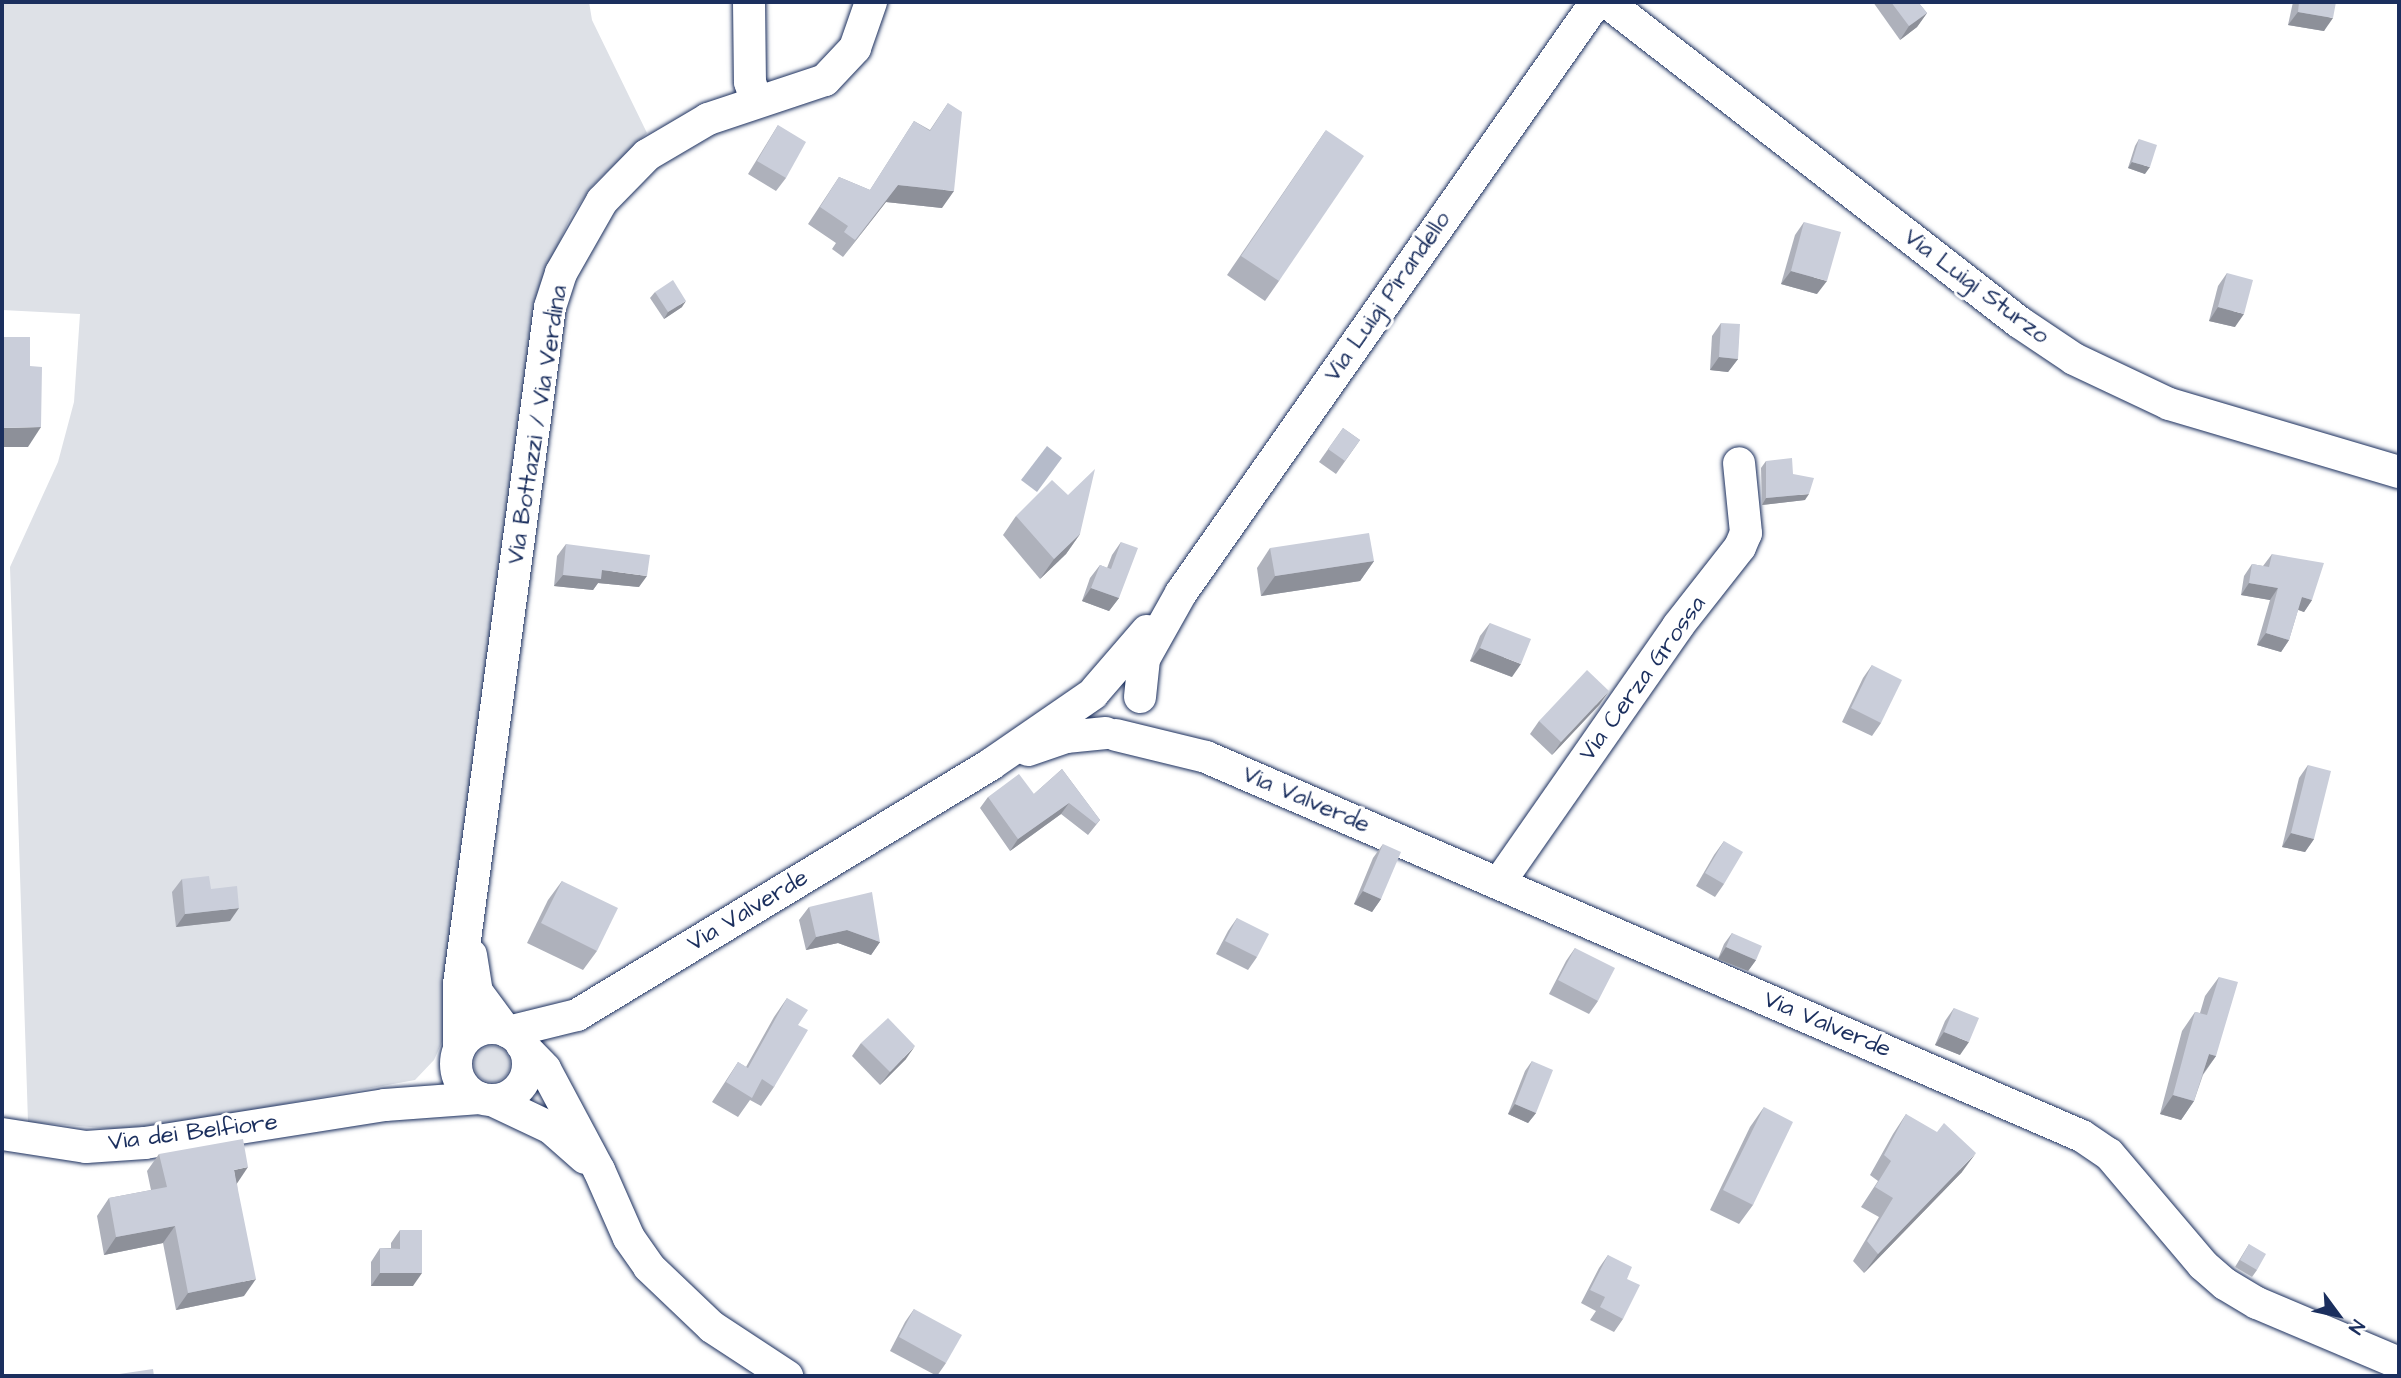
<!DOCTYPE html>
<html>
<head>
<meta charset="utf-8">
<style>
	body { margin:0 }
	#map { position:relative; width:2401px; height:1378px; overflow:hidden; background:#fff; font-family:"Architects Daughter",sans-serif }
	div>[style] { position:absolute }
	.green>* { inset:0; background:#dee1e7 }
	.round { border-radius:50% }
	.water>* { inset:0; background:#b5bbca }
	.roads { filter:drop-shadow(0 0 2px #1b2f5e) drop-shadow(0 0 2px #1b2f5e) }
	.minor>* { height:32px; margin:-16px; padding:0 16px; transform-origin:16px; border-radius:16px; background:#fff }
	.minor>.ring { margin:-16px; padding:0; box-sizing:content-box; background:none; border:32px solid #fff; border-radius:50% }
	.wall>* { inset:0; background:#aeb1bb }
	.shaded-wall>* { inset:0; background:#8d9099 }
	.building>* { inset:0; background:#caceda }
	span { translate:-50% -50%; white-space:nowrap; text-align:center; line-height:1.15; -webkit-text-stroke:6px #fff; paint-order:stroke }
	.street-label { font-size:24px; color:#1b2f5e }
	.frame { position:absolute; inset:0; border:4px solid #1b2f5e; pointer-events:none }
	.north { position:absolute; left:2303px; top:1280px; width:70px; height:70px; -webkit-text-stroke:5px #fff; paint-order:stroke; rotate:123deg; font-size:19px; font-weight:700; line-height:28px; text-align:center; color:#1b2f5e }
	.north::after { content:''; display:block; margin:auto; width:24px; height:32px; background:#1b2f5e; clip-path:polygon(50% 0,100% 100%,50% 72%,0 100%) }
</style>
</head>
<body>
<div id="map">
	<div class="green">
		<div style="clip-path:polygon(2px 2px,589px 2px,592px 20px,647px 133px,593px 185px,571px 216px,539px 287px,446px 1033px,434px 1060px,415px 1080px,185px 1122px,115px 1129px,28px 1122px,10px 567px,58px 462px,74px 402px,80px 314px,2px 310px)"></div>
		<div class="round" style="left:474px;top:1046px;width:36px;height:36px"></div>
	</div>
	<div class="water">
		<div style="clip-path:polygon(1047px 446px,1062px 458px,1037px 492px,1021px 480px)"></div>
	</div>
	<div class="roads">
		<div class="minor">
			<div style="left:749px;top:2px;width:80px;rotate:89.3deg"></div>
			<div style="left:750px;top:82px;width:19px;rotate:72deg"></div>
			<div style="left:1607px;top:2px;width:522px;rotate:37.84deg"></div>
			<div style="left:2019px;top:322px;width:66px;rotate:33.9deg"></div>
			<div style="left:2074px;top:359px;width:105px;rotate:25.3deg"></div>
			<div style="left:2169px;top:404px;width:240px;rotate:16.5deg"></div>
			<div style="left:1096px;top:690px;width:78px;rotate:-49.2deg"></div>
			<div style="left:1140px;top:697px;width:38px;rotate:-84deg"></div>
			<div style="left:1144px;top:659px;width:76px;rotate:-60.7deg"></div>
			<div style="left:1181px;top:593px;width:722px;rotate:-54.92deg"></div>
			<div style="left:1116px;top:735px;width:93px;rotate:13.7deg"></div>
			<div style="left:1206px;top:757px;width:954px;rotate:23.4deg"></div>
			<div style="left:2082px;top:1136px;width:32px;rotate:34deg"></div>
			<div style="left:2109px;top:1154px;width:145px;rotate:49.7deg"></div>
			<div style="left:2203px;top:1265px;width:29px;rotate:41deg"></div>
			<div style="left:2225px;top:1284px;width:37px;rotate:31deg"></div>
			<div style="left:2257px;top:1303px;width:154px;rotate:22.9deg"></div>
			<div style="left:1028px;top:750px;width:40px;rotate:-18.9deg"></div>
			<div style="left:1066px;top:737px;width:40px;rotate:-5.7deg"></div>
			<div style="left:1499px;top:883px;width:313px;rotate:-55.1deg"></div>
			<div style="left:1678px;top:626px;width:100px;rotate:-51.9deg"></div>
			<div style="left:1740px;top:547px;width:15px;rotate:-67deg"></div>
			<div style="left:1746px;top:533px;width:70px;rotate:-95.7deg"></div>
			<div style="left:471px;top:955px;width:37px;rotate:81deg"></div>
			<div style="left:477px;top:992px;width:47px;rotate:53.6deg"></div>
			<div class="ring" style="left:456px;top:1028px;width:40px;height:40px"></div>
			<div style="left:508px;top:1032px;width:71px;rotate:-13.8deg"></div>
			<div style="left:577px;top:1015px;width:484px;rotate:-31.2deg"></div>
			<div style="left:991px;top:764px;width:124px;rotate:-34.5deg"></div>
			<div style="left:522px;top:1045px;width:33px;rotate:46deg"></div>
			<div style="left:545px;top:1069px;width:115px;rotate:61.9deg"></div>
			<div style="left:599px;top:1170px;width:74px;rotate:66.2deg"></div>
			<div style="left:629px;top:1238px;width:35px;rotate:55deg"></div>
			<div style="left:649px;top:1267px;width:87px;rotate:43.6deg"></div>
			<div style="left:712px;top:1327px;width:90px;rotate:33.2deg"></div>
			<div style="left:459px;top:1049px;width:65px;rotate:-90deg"></div>
			<div style="left:459px;top:984px;width:683px;rotate:-82.34deg"></div>
			<div style="left:550px;top:307px;width:36px;rotate:-72deg"></div>
			<div style="left:561px;top:273px;width:83px;rotate:-60.3deg"></div>
			<div style="left:602px;top:201px;width:64px;rotate:-45.6deg"></div>
			<div style="left:647px;top:155px;width:71px;rotate:-30.5deg"></div>
			<div style="left:708px;top:119px;width:123px;rotate:-18.4deg"></div>
			<div style="left:825px;top:80px;width:44px;rotate:-46.8deg"></div>
			<div style="left:855px;top:48px;width:49px;rotate:-70.8deg"></div>
			<div style="left:492px;top:1100px;width:65px;rotate:25.4deg"></div>
			<div style="left:551px;top:1128px;width:45px;rotate:41.4deg"></div>
			<div style="left:2px;top:1134px;width:85px;rotate:8.8deg"></div>
			<div style="left:86px;top:1147px;width:59px;rotate:-3.9deg"></div>
			<div style="left:145px;top:1143px;width:243px;rotate:-9deg"></div>
			<div style="left:385px;top:1105px;width:95px;rotate:-4.2deg"></div>
		</div>
	</div>
	<div class="wall">
		<div style="clip-path:polygon(1873px 2px,1918px 2px,1927px 13px,1917px 27px,1900px 40px)"></div>
		<div style="clip-path:polygon(2293px 2px,2336px 2px,2324px 31px,2288px 25px)"></div>
		<div style="clip-path:polygon(948px 103px,942px 208px,886px 202px,843px 257px,832px 249px,836px 243px,808px 224px,839px 177px,870px 190px,914px 121px,930px 130px)"></div>
		<div style="clip-path:polygon(778px 125px,786px 178px,776px 191px,748px 174px)"></div>
		<div style="clip-path:polygon(1326px 130px,1279px 281px,1265px 301px,1227px 275px)"></div>
		<div style="clip-path:polygon(2139px 139px,2145px 174px,2128px 168px,2135px 146px)"></div>
		<div style="clip-path:polygon(1804px 222px,1817px 294px,1781px 284px,1795px 235px)"></div>
		<div style="clip-path:polygon(2227px 273px,2235px 327px,2209px 321px,2218px 286px)"></div>
		<div style="clip-path:polygon(655px 292px,682px 307px,664px 319px,650px 298px)"></div>
		<div style="clip-path:polygon(1721px 323px,1738px 359px,1728px 372px,1710px 370px,1712px 336px)"></div>
		<div style="clip-path:polygon(1343px 428px,1360px 440px,1336px 474px,1319px 462px)"></div>
		<div style="clip-path:polygon(1766px 461px,1805px 500px,1762px 505px,1761px 468px)"></div>
		<div style="clip-path:polygon(1016px 516px,1080px 534px,1066px 554px,1040px 579px,1003px 535px)"></div>
		<div style="clip-path:polygon(1121px 542px,1119px 598px,1109px 611px,1082px 601px,1090px 578px,1100px 565px,1107px 568px,1112px 555px)"></div>
		<div style="clip-path:polygon(566px 544px,639px 587px,598px 583px,593px 590px,554px 586px,557px 556px)"></div>
		<div style="clip-path:polygon(1270px 548px,1374px 561px,1360px 581px,1261px 596px,1257px 568px)"></div>
		<div style="clip-path:polygon(2272px 554px,2312px 600px,2304px 612px,2298px 610px,2289px 640px,2281px 652px,2257px 645px,2270px 600px,2241px 595px,2244px 576px,2252px 564px,2263px 566px)"></div>
		<div style="clip-path:polygon(1490px 623px,1512px 677px,1470px 661px,1480px 636px)"></div>
		<div style="clip-path:polygon(1872px 665px,1881px 723px,1872px 736px,1842px 722px,1863px 678px)"></div>
		<div style="clip-path:polygon(1600px 704px,1552px 755px,1530px 734px,1539px 721px)"></div>
		<div style="clip-path:polygon(2308px 765px,2314px 839px,2305px 852px,2282px 847px,2299px 778px)"></div>
		<div style="clip-path:polygon(1062px 769px,1100px 820px,1088px 835px,1061px 814px,1010px 851px,980px 808px,988px 797px,1034px 794px)"></div>
		<div style="clip-path:polygon(1724px 841px,1724px 884px,1715px 897px,1696px 886px,1714px 855px)"></div>
		<div style="clip-path:polygon(1383px 844px,1381px 899px,1372px 912px,1354px 904px,1373px 858px)"></div>
		<div style="clip-path:polygon(182px 879px,211px 889px,230px 921px,176px 927px,172px 892px)"></div>
		<div style="clip-path:polygon(562px 881px,597px 951px,583px 970px,527px 943px,548px 900px)"></div>
		<div style="clip-path:polygon(809px 907px,880px 942px,871px 955px,838px 943px,806px 950px,799px 920px)"></div>
		<div style="clip-path:polygon(1237px 918px,1257px 957px,1248px 970px,1216px 954px,1228px 931px)"></div>
		<div style="clip-path:polygon(1732px 933px,1756px 960px,1748px 971px,1718px 959px,1724px 944px)"></div>
		<div style="clip-path:polygon(1575px 948px,1598px 1001px,1589px 1014px,1549px 994px,1566px 961px)"></div>
		<div style="clip-path:polygon(2219px 977px,2216px 1056px,2203px 1075px,2194px 1101px,2181px 1120px,2160px 1114px,2182px 1031px,2195px 1012px,2200px 1013px,2205px 996px)"></div>
		<div style="clip-path:polygon(787px 998px,798px 1025px,774px 1087px,761px 1106px,750px 1100px,738px 1117px,712px 1102px,738px 1062px,746px 1067px,774px 1017px)"></div>
		<div style="clip-path:polygon(1954px 1008px,1960px 1055px,1935px 1045px,1945px 1021px)"></div>
		<div style="clip-path:polygon(861px 1043px,906px 1059px,880px 1085px,852px 1056px)"></div>
		<div style="clip-path:polygon(1532px 1061px,1536px 1113px,1528px 1123px,1508px 1114px,1525px 1071px)"></div>
		<div style="clip-path:polygon(1764px 1107px,1753px 1205px,1739px 1224px,1710px 1210px,1750px 1127px)"></div>
		<div style="clip-path:polygon(1906px 1114px,1962px 1172px,1864px 1273px,1853px 1261px,1879px 1217px,1861px 1207px,1878px 1181px,1870px 1175px,1893px 1134px)"></div>
		<div style="clip-path:polygon(159px 1154px,237px 1183px,244px 1296px,176px 1310px,163px 1243px,104px 1255px,97px 1216px,109px 1198px,151px 1190px,147px 1171px)"></div>
		<div style="clip-path:polygon(400px 1230px,413px 1286px,371px 1286px,371px 1262px,380px 1248px,391px 1248px,391px 1243px)"></div>
		<div style="clip-path:polygon(2249px 1244px,2257px 1270px,2252px 1277px,2235px 1267px)"></div>
		<div style="clip-path:polygon(1608px 1255px,1627px 1279px,1623px 1319px,1614px 1332px,1590px 1320px,1596px 1311px,1581px 1303px,1599px 1268px)"></div>
		<div style="clip-path:polygon(914px 1309px,946px 1363px,937px 1376px,890px 1351px,905px 1322px)"></div>
	</div>
	<div class="shaded-wall">
		<div style="clip-path:polygon(2298px 12px,2333px 18px,2324px 31px,2288px 25px)"></div>
		<div style="clip-path:polygon(1927px 13px,1917px 27px,1900px 40px,1909px 26px)"></div>
		<div style="clip-path:polygon(2132px 162px,2150px 167px,2145px 174px,2128px 168px)"></div>
		<div style="clip-path:polygon(898px 185px,954px 191px,942px 208px,886px 202px,843px 257px)"></div>
		<div style="clip-path:polygon(1791px 271px,1827px 281px,1817px 294px,1781px 284px)"></div>
		<div style="clip-path:polygon(686px 301px,682px 307px,664px 319px,668px 312px)"></div>
		<div style="clip-path:polygon(2218px 307px,2244px 314px,2235px 327px,2209px 321px)"></div>
		<div style="clip-path:polygon(1719px 357px,1738px 359px,1728px 372px,1710px 370px)"></div>
		<div style="clip-path:polygon(41px 427px,28px 447px,2px 447px,2px 428px)"></div>
		<div style="clip-path:polygon(1809px 494px,1805px 500px,1762px 505px,1766px 498px)"></div>
		<div style="clip-path:polygon(1080px 534px,1066px 554px,1040px 579px,1054px 559px)"></div>
		<div style="clip-path:polygon(1374px 561px,1360px 581px,1261px 596px,1275px 576px)"></div>
		<div style="clip-path:polygon(602px 570px,647px 576px,639px 587px,598px 583px,593px 590px,554px 586px,563px 575px)"></div>
		<div style="clip-path:polygon(2249px 583px,2278px 588px,2270px 600px,2241px 595px)"></div>
		<div style="clip-path:polygon(1091px 588px,1119px 598px,1109px 611px,1082px 601px)"></div>
		<div style="clip-path:polygon(2302px 597px,2312px 600px,2304px 612px,2294px 608px)"></div>
		<div style="clip-path:polygon(2266px 633px,2289px 640px,2281px 652px,2257px 645px)"></div>
		<div style="clip-path:polygon(1480px 648px,1521px 664px,1512px 677px,1470px 661px)"></div>
		<div style="clip-path:polygon(1609px 691px,1600px 704px,1552px 755px,1561px 742px)"></div>
		<div style="clip-path:polygon(1069px 803px,1061px 814px,1010px 851px,1018px 839px)"></div>
		<div style="clip-path:polygon(2291px 833px,2314px 839px,2305px 852px,2282px 847px)"></div>
		<div style="clip-path:polygon(1363px 891px,1381px 899px,1372px 912px,1354px 904px)"></div>
		<div style="clip-path:polygon(239px 908px,230px 921px,176px 927px,185px 914px)"></div>
		<div style="clip-path:polygon(847px 930px,880px 942px,871px 955px,838px 943px,806px 950px,816px 937px)"></div>
		<div style="clip-path:polygon(1726px 947px,1756px 960px,1748px 971px,1718px 959px)"></div>
		<div style="clip-path:polygon(1944px 1032px,1969px 1042px,1960px 1055px,1935px 1045px)"></div>
		<div style="clip-path:polygon(915px 1046px,906px 1059px,880px 1085px,890px 1072px)"></div>
		<div style="clip-path:polygon(2209px 1054px,2216px 1056px,2202px 1075px)"></div>
		<div style="clip-path:polygon(2173px 1095px,2194px 1101px,2181px 1120px,2160px 1114px)"></div>
		<div style="clip-path:polygon(1515px 1104px,1536px 1113px,1528px 1123px,1508px 1114px)"></div>
		<div style="clip-path:polygon(1976px 1153px,1962px 1172px,1864px 1273px,1878px 1254px)"></div>
		<div style="clip-path:polygon(248px 1167px,236px 1185px,234px 1170px)"></div>
		<div style="clip-path:polygon(175px 1226px,163px 1243px,104px 1255px,116px 1237px)"></div>
		<div style="clip-path:polygon(380px 1273px,422px 1273px,413px 1286px,371px 1286px)"></div>
		<div style="clip-path:polygon(256px 1279px,244px 1296px,176px 1310px,188px 1293px)"></div>
	</div>
	<div class="building">
		<div style="clip-path:polygon(1891px 2px,1918px 2px,1927px 13px,1909px 26px)"></div>
		<div style="clip-path:polygon(2299px 2px,2336px 2px,2333px 18px,2298px 12px)"></div>
		<div style="clip-path:polygon(948px 103px,962px 112px,954px 191px,898px 185px,855px 240px,844px 232px,848px 226px,820px 207px,839px 177px,870px 190px,914px 121px,930px 131px)"></div>
		<div style="clip-path:polygon(778px 125px,806px 142px,786px 178px,757px 161px)"></div>
		<div style="clip-path:polygon(1326px 130px,1364px 156px,1279px 281px,1241px 256px)"></div>
		<div style="clip-path:polygon(2139px 139px,2157px 145px,2150px 167px,2132px 162px)"></div>
		<div style="clip-path:polygon(1804px 222px,1841px 232px,1827px 281px,1791px 271px)"></div>
		<div style="clip-path:polygon(2227px 273px,2253px 280px,2244px 314px,2218px 307px)"></div>
		<div style="clip-path:polygon(673px 280px,686px 301px,668px 312px,655px 292px)"></div>
		<div style="clip-path:polygon(1721px 323px,1740px 324px,1738px 359px,1719px 357px)"></div>
		<div style="clip-path:polygon(2px 337px,30px 337px,30px 366px,42px 367px,41px 427px,2px 428px)"></div>
		<div style="clip-path:polygon(1343px 428px,1360px 440px,1345px 461px,1328px 449px)"></div>
		<div style="clip-path:polygon(1792px 458px,1793px 474px,1814px 478px,1809px 494px,1766px 498px,1766px 461px)"></div>
		<div style="clip-path:polygon(1095px 469px,1080px 534px,1054px 559px,1016px 516px,1052px 480px,1068px 495px)"></div>
		<div style="clip-path:polygon(1369px 533px,1374px 561px,1275px 576px,1270px 548px)"></div>
		<div style="clip-path:polygon(1121px 542px,1138px 548px,1119px 598px,1091px 588px,1100px 565px,1111px 569px)"></div>
		<div style="clip-path:polygon(566px 544px,650px 555px,647px 576px,602px 570px,601px 579px,563px 575px)"></div>
		<div style="clip-path:polygon(2272px 554px,2324px 563px,2312px 600px,2302px 597px,2289px 640px,2266px 633px,2278px 588px,2249px 583px,2252px 564px,2269px 567px)"></div>
		<div style="clip-path:polygon(1490px 623px,1531px 639px,1521px 664px,1480px 648px)"></div>
		<div style="clip-path:polygon(1872px 665px,1902px 680px,1881px 723px,1851px 708px)"></div>
		<div style="clip-path:polygon(1587px 670px,1609px 691px,1561px 742px,1539px 721px)"></div>
		<div style="clip-path:polygon(2308px 765px,2331px 771px,2314px 839px,2291px 833px)"></div>
		<div style="clip-path:polygon(1062px 769px,1100px 820px,1096px 824px,1069px 803px,1018px 839px,988px 797px,1019px 774px,1034px 794px)"></div>
		<div style="clip-path:polygon(1724px 841px,1743px 852px,1724px 884px,1705px 873px)"></div>
		<div style="clip-path:polygon(1383px 844px,1401px 852px,1381px 899px,1363px 891px)"></div>
		<div style="clip-path:polygon(209px 876px,211px 889px,237px 886px,239px 908px,185px 914px,182px 879px)"></div>
		<div style="clip-path:polygon(562px 881px,618px 908px,597px 951px,541px 923px)"></div>
		<div style="clip-path:polygon(872px 892px,880px 942px,847px 930px,816px 937px,809px 907px)"></div>
		<div style="clip-path:polygon(1237px 918px,1269px 934px,1257px 957px,1225px 941px)"></div>
		<div style="clip-path:polygon(1732px 933px,1762px 946px,1756px 960px,1726px 947px)"></div>
		<div style="clip-path:polygon(1575px 948px,1615px 968px,1598px 1001px,1558px 980px)"></div>
		<div style="clip-path:polygon(2219px 977px,2238px 982px,2216px 1056px,2209px 1054px,2194px 1101px,2173px 1095px,2195px 1012px,2207px 1015px)"></div>
		<div style="clip-path:polygon(787px 998px,808px 1010px,798px 1025px,808px 1030px,774px 1087px,762px 1079px,752px 1098px,726px 1082px,738px 1062px,748px 1068px)"></div>
		<div style="clip-path:polygon(1954px 1008px,1979px 1018px,1969px 1042px,1944px 1032px)"></div>
		<div style="clip-path:polygon(888px 1018px,915px 1046px,890px 1072px,861px 1043px)"></div>
		<div style="clip-path:polygon(1532px 1061px,1553px 1070px,1536px 1113px,1515px 1104px)"></div>
		<div style="clip-path:polygon(1764px 1107px,1793px 1122px,1753px 1205px,1723px 1190px)"></div>
		<div style="clip-path:polygon(1906px 1114px,1937px 1132px,1944px 1123px,1976px 1153px,1878px 1254px,1867px 1241px,1893px 1198px,1875px 1187px,1891px 1161px,1884px 1155px)"></div>
		<div style="clip-path:polygon(243px 1139px,248px 1167px,234px 1170px,256px 1279px,188px 1293px,175px 1226px,116px 1237px,109px 1198px,167px 1187px,159px 1154px)"></div>
		<div style="clip-path:polygon(400px 1230px,422px 1230px,422px 1273px,380px 1273px,380px 1248px,400px 1249px)"></div>
		<div style="clip-path:polygon(2249px 1244px,2266px 1254px,2257px 1270px,2240px 1260px)"></div>
		<div style="clip-path:polygon(1608px 1255px,1632px 1267px,1627px 1279px,1640px 1285px,1623px 1319px,1600px 1307px,1605px 1297px,1590px 1290px)"></div>
		<div style="clip-path:polygon(914px 1309px,962px 1335px,946px 1363px,899px 1337px)"></div>
		<div style="clip-path:polygon(153px 1369px,154px 1376px,106px 1376px)"></div>
	</div>
	<div class="street-label">
		<span style="left:1976px;top:287px;rotate:37deg">Via Luigi Sturzo</span>
		<span style="left:1388px;top:297px;rotate:-55deg">Via Luigi Pirandello</span>
		<span style="left:538px;top:425px;rotate:-81deg">Via Bottazzi / Via Verdina</span>
		<span style="left:1643px;top:679px;rotate:-54deg">Via Cerza Grossa</span>
		<span style="left:1306px;top:800px;rotate:23deg">Via Valverde</span>
		<span style="left:748px;top:911px;rotate:-31deg">Via Valverde</span>
		<span style="left:1827px;top:1025px;rotate:23deg">Via Valverde</span>
		<span style="left:193px;top:1133px;rotate:-7deg">Via dei Belfiore</span>
	</div>
	<div class="frame"></div>
	<div class="north">N</div>
</div>
</body>
</html>
